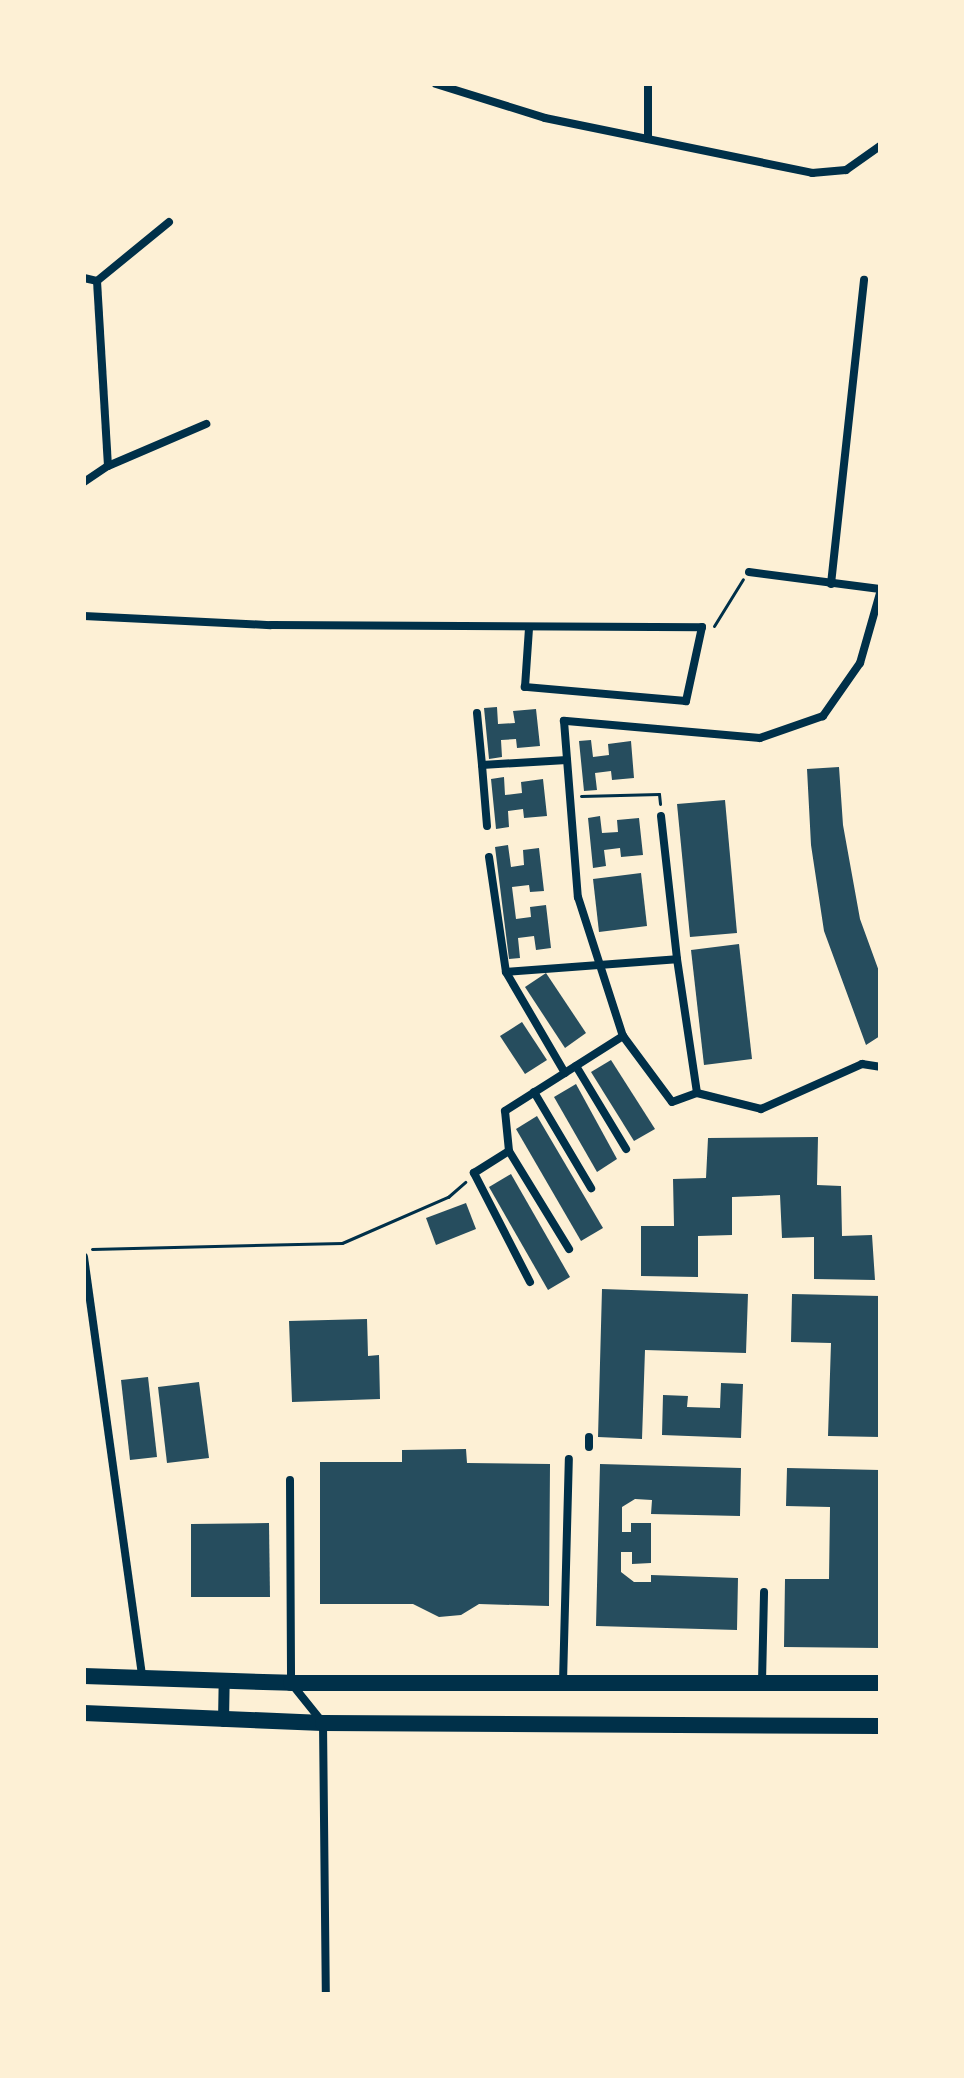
<!DOCTYPE html>
<html>
<head>
<meta charset="utf-8">
<style>
	body { margin:0 }
	#map { position:relative; width:964px; height:2078px; overflow:hidden; background:#fdf0d5; font-family:"DM Sans",sans-serif }
	div>[style] { position:absolute }
	.building>* { inset:0; background:#264d5e }
	.path>* { height:3px; margin:-1.5px; padding:0 1.5px; transform-origin:1.5px; border-radius:1.5px; background:#003049 }
	.minor>* { height:8px; margin:-4px; padding:0 4px; transform-origin:4px; border-radius:4px; background:#003049 }
	.tertiary>* { height:11px; margin:-5.5px; padding:0 5.5px; transform-origin:5.5px; border-radius:5.5px; background:#003049 }
	.trunk>* { height:16px; margin:-8px; padding:0 8px; transform-origin:8px; border-radius:8px; background:#003049 }
	span { translate:-50% -50%; white-space:nowrap; text-align:center; line-height:1.15; -webkit-text-stroke:6px #fdf0d5; paint-order:stroke }
	.frame { position:absolute; inset:0; border:86px solid #fdf0d5; pointer-events:none }
</style>
</head>
<body>
<div id="map">
	<div class="building">
		<div style="clip-path:polygon(497px 707px,498px 724px,515px 723px,513px 711px,536px 709px,540px 746px,517px 748px,516px 739px,501px 740px,502px 757px,489px 759px,484px 708px)"></div>
		<div style="clip-path:polygon(591px 740px,593px 757px,609px 755px,608px 744px,631px 741px,634px 778px,612px 780px,611px 771px,595px 773px,597px 790px,584px 791px,579px 741px)"></div>
		<div style="clip-path:polygon(839px 767px,843px 825px,860px 919px,880px 974px,880px 1036px,866px 1045px,824px 931px,811px 845px,807px 769px)"></div>
		<div style="clip-path:polygon(504px 777px,505px 795px,522px 793px,521px 782px,543px 779px,547px 816px,524px 818px,523px 809px,508px 811px,509px 827px,496px 829px,491px 779px)"></div>
		<div style="clip-path:polygon(725px 800px,737px 933px,690px 937px,677px 804px)"></div>
		<div style="clip-path:polygon(600px 816px,602px 833px,618px 832px,617px 820px,639px 818px,643px 855px,621px 857px,620px 848px,604px 850px,606px 866px,593px 868px,588px 818px)"></div>
		<div style="clip-path:polygon(508px 845px,511px 867px,524px 865px,523px 850px,539px 848px,544px 891px,530px 892px,529px 885px,512px 887px,516px 919px,531px 917px,530px 907px,546px 905px,551px 948px,536px 950px,534px 936px,518px 938px,520px 958px,509px 959px,495px 847px)"></div>
		<div style="clip-path:polygon(641px 873px,647px 926px,599px 932px,593px 879px)"></div>
		<div style="clip-path:polygon(739px 944px,752px 1059px,704px 1065px,691px 950px)"></div>
		<div style="clip-path:polygon(546px 973px,586px 1033px,565px 1048px,525px 987px)"></div>
		<div style="clip-path:polygon(522px 1022px,547px 1060px,525px 1074px,500px 1036px)"></div>
		<div style="clip-path:polygon(611px 1060px,655px 1129px,634px 1141px,591px 1072px)"></div>
		<div style="clip-path:polygon(576px 1084px,617px 1159px,597px 1172px,554px 1097px)"></div>
		<div style="clip-path:polygon(537px 1116px,603px 1228px,581px 1241px,516px 1129px)"></div>
		<div style="clip-path:polygon(818px 1137px,817px 1185px,841px 1186px,842px 1236px,872px 1235px,875px 1280px,814px 1279px,814px 1237px,782px 1238px,780px 1195px,732px 1197px,732px 1235px,698px 1236px,698px 1277px,641px 1276px,641px 1226px,674px 1226px,673px 1179px,706px 1178px,708px 1138px)"></div>
		<div style="clip-path:polygon(511px 1174px,570px 1277px,548px 1290px,489px 1187px)"></div>
		<div style="clip-path:polygon(466px 1203px,476px 1229px,436px 1245px,426px 1218px)"></div>
		<div style="clip-path:polygon(602px 1289px,748px 1294px,746px 1353px,645px 1350px,642px 1439px,598px 1437px)"></div>
		<div style="clip-path:polygon(792px 1294px,880px 1296px,880px 1437px,828px 1436px,831px 1343px,791px 1342px)"></div>
		<div style="clip-path:polygon(367px 1319px,368px 1356px,379px 1355px,380px 1399px,292px 1402px,289px 1321px)"></div>
		<div style="clip-path:polygon(148px 1377px,157px 1457px,130px 1460px,121px 1380px)"></div>
		<div style="clip-path:polygon(199px 1382px,209px 1458px,167px 1463px,158px 1387px)"></div>
		<div style="clip-path:polygon(721px 1383px,743px 1384px,741px 1438px,662px 1435px,663px 1395px,688px 1396px,687px 1407px,720px 1408px)"></div>
		<div style="clip-path:polygon(466px 1449px,467px 1463px,550px 1464px,549px 1606px,479px 1604px,461px 1615px,439px 1617px,413px 1604px,320px 1604px,320px 1462px,402px 1462px,402px 1450px)"></div>
		<div style="clip-path:polygon(600px 1464px,741px 1468px,740px 1516px,651px 1514px,652px 1500px,635px 1499px,622px 1507px,622px 1532px,631px 1532px,631px 1523px,651px 1523px,651px 1563px,632px 1564px,632px 1552px,621px 1552px,621px 1572px,634px 1582px,651px 1582px,651px 1575px,738px 1578px,737px 1630px,596px 1626px)"></div>
		<div style="clip-path:polygon(787px 1468px,880px 1470px,880px 1648px,784px 1647px,785px 1579px,829px 1579px,830px 1507px,786px 1506px)"></div>
		<div style="clip-path:polygon(269px 1523px,270px 1597px,191px 1597px,191px 1524px)"></div>
	</div>
	<div class="path">
		<div style="left:714px;top:626px;width:55px;rotate:-58.3deg"></div>
		<div style="left:581px;top:796px;width:78px;rotate:-1.5deg"></div>
		<div style="left:659px;top:794px;width:10px;rotate:84deg"></div>
		<div style="left:92px;top:1249px;width:250px;rotate:-1.4deg"></div>
		<div style="left:342px;top:1243px;width:116px;rotate:-23.5deg"></div>
		<div style="left:448px;top:1197px;width:23px;rotate:-41deg"></div>
	</div>
	<div class="minor">
		<div style="left:436px;top:84px;width:114px;rotate:17.3deg"></div>
		<div style="left:545px;top:118px;width:273px;rotate:11.6deg"></div>
		<div style="left:812px;top:173px;width:34px;rotate:-5deg"></div>
		<div style="left:846px;top:170px;width:42px;rotate:-35.2deg"></div>
		<div style="left:648px;top:139px;width:55px;rotate:-90deg"></div>
		<div style="left:84px;top:278px;width:13px;rotate:13deg"></div>
		<div style="left:97px;top:281px;width:185px;rotate:86.6deg"></div>
		<div style="left:97px;top:281px;width:93px;rotate:-39.3deg"></div>
		<div style="left:84px;top:482px;width:29px;rotate:-34deg"></div>
		<div style="left:108px;top:466px;width:107px;rotate:-23.2deg"></div>
		<div style="left:749px;top:572px;width:132px;rotate:7.4deg"></div>
		<div style="left:831px;top:584px;width:306px;rotate:-83.8deg"></div>
		<div style="left:880px;top:593px;width:73px;rotate:105.9deg"></div>
		<div style="left:860px;top:663px;width:65px;rotate:124.9deg"></div>
		<div style="left:823px;top:716px;width:67px;rotate:160.8deg"></div>
		<div style="left:760px;top:738px;width:197px;rotate:-175deg"></div>
		<div style="left:564px;top:721px;width:177px;rotate:85.5deg"></div>
		<div style="left:578px;top:897px;width:146px;rotate:72.1deg"></div>
		<div style="left:623px;top:1036px;width:82px;rotate:53.4deg"></div>
		<div style="left:672px;top:1102px;width:27px;rotate:-20deg"></div>
		<div style="left:697px;top:1093px;width:66px;rotate:14deg"></div>
		<div style="left:761px;top:1109px;width:111px;rotate:-24deg"></div>
		<div style="left:862px;top:1064px;width:18px;rotate:9deg"></div>
		<div style="left:84px;top:616px;width:187px;rotate:2.8deg"></div>
		<div style="left:271px;top:625px;width:431px;rotate:0.3deg"></div>
		<div style="left:702px;top:627px;width:76px;rotate:102.2deg"></div>
		<div style="left:686px;top:701px;width:162px;rotate:-175deg"></div>
		<div style="left:525px;top:687px;width:59px;rotate:-86.1deg"></div>
		<div style="left:477px;top:713px;width:52px;rotate:84.5deg"></div>
		<div style="left:661px;top:816px;width:144px;rotate:83.6deg"></div>
		<div style="left:487px;top:826px;width:61px;rotate:-94.7deg"></div>
		<div style="left:482px;top:765px;width:85px;rotate:-3.4deg"></div>
		<div style="left:489px;top:857px;width:116px;rotate:81.6deg"></div>
		<div style="left:576px;top:1066px;width:97px;rotate:58.9deg"></div>
		<div style="left:565px;top:1073px;width:117px;rotate:-120.3deg"></div>
		<div style="left:506px;top:972px;width:171px;rotate:-4.3deg"></div>
		<div style="left:677px;top:959px;width:135px;rotate:81.5deg"></div>
		<div style="left:534px;top:1092px;width:112px;rotate:59.3deg"></div>
		<div style="left:509px;top:1151px;width:115px;rotate:58.5deg"></div>
		<div style="left:84px;top:1257px;width:427px;rotate:82.1deg"></div>
		<div style="left:530px;top:1282px;width:123px;rotate:-117.2deg"></div>
		<div style="left:474px;top:1173px;width:41px;rotate:-32.2deg"></div>
		<div style="left:509px;top:1151px;width:40px;rotate:-95.7deg"></div>
		<div style="left:505px;top:1111px;width:140px;rotate:-32.4deg"></div>
		<div style="left:589px;top:1447px;width:10px;rotate:-90deg"></div>
		<div style="left:290px;top:1480px;width:203px;rotate:89.7deg"></div>
		<div style="left:291px;top:1683px;width:51px;rotate:51.3deg"></div>
		<div style="left:323px;top:1723px;width:271px;rotate:89.4deg"></div>
		<div style="left:563px;top:1682px;width:223px;rotate:-88.5deg"></div>
		<div style="left:762px;top:1682px;width:90px;rotate:-88.7deg"></div>
	</div>
	<div class="tertiary">
		<div style="left:223px;top:1721px;width:39px;rotate:-89deg"></div>
	</div>
	<div class="trunk">
		<div style="left:84px;top:1676px;width:207px;rotate:1.9deg"></div>
		<div style="left:291px;top:1683px;width:589px"></div>
		<div style="left:84px;top:1713px;width:239px;rotate:2.4deg"></div>
		<div style="left:323px;top:1723px;width:557px;rotate:0.31deg"></div>
	</div>
	<div class="frame"></div>
</div>
</body>
</html>
